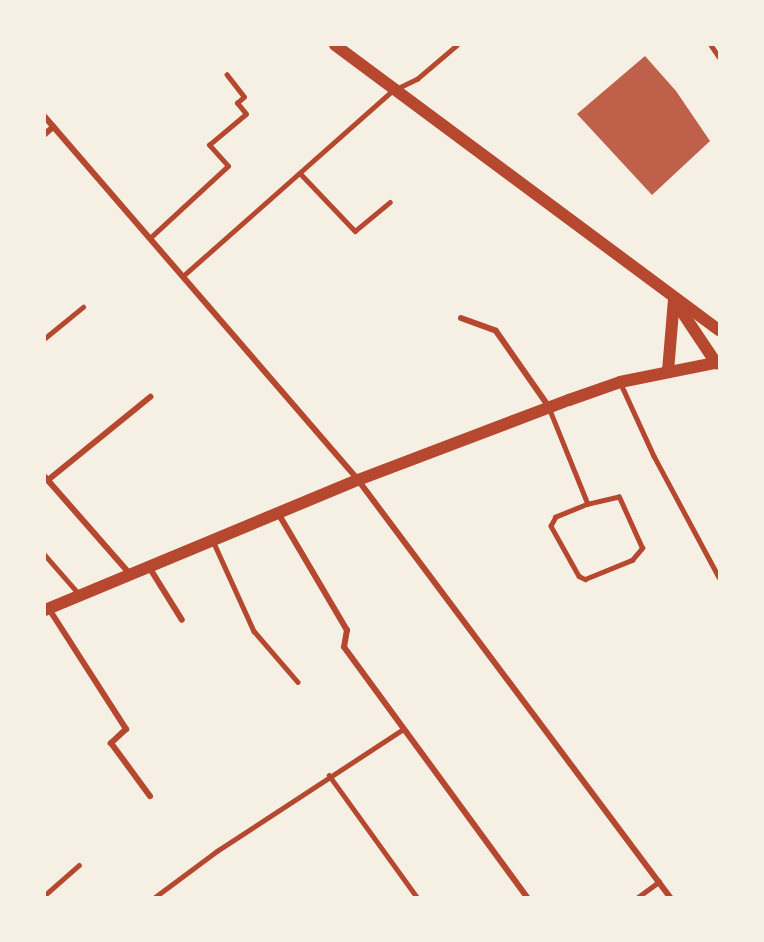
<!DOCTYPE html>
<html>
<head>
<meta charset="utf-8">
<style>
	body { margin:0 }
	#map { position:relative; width:764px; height:942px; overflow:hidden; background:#f6efe4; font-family:Quicksand,sans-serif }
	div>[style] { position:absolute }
	.building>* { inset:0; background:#bf614a }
	.service>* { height:4.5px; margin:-2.25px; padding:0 2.25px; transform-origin:2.25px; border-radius:2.25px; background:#b5482f }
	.minor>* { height:6px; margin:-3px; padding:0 3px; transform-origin:3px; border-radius:3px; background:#b5482f }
	.secondary>* { height:12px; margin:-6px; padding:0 6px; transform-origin:6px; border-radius:6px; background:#b5482f }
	span { translate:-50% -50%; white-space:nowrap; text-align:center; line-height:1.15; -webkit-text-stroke:5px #f6efe4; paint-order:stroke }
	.frame { position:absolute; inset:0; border:46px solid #f6efe4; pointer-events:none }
</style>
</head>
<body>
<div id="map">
	<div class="building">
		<div style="clip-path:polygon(645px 56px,676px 91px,710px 141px,652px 195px,577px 114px)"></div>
	</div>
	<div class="service">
		<div style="left:711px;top:45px;width:14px;rotate:56deg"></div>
		<div style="left:300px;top:173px;width:80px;rotate:46.5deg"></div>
		<div style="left:355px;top:231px;width:45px;rotate:-39.6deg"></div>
		<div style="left:150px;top:238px;width:106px;rotate:-42.7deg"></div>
		<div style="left:228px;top:166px;width:28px;rotate:-132deg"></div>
		<div style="left:209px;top:145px;width:48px;rotate:-40deg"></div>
		<div style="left:246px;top:114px;width:14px;rotate:-129deg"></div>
		<div style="left:237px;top:103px;width:9px;rotate:-41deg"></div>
		<div style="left:244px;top:97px;width:28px;rotate:-128deg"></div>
		<div style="left:183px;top:276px;width:279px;rotate:-41.5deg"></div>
		<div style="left:392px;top:91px;width:28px;rotate:-26deg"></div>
		<div style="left:417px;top:79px;width:52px;rotate:-40.4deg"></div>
		<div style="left:45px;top:338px;width:49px;rotate:-39.2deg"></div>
		<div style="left:621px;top:384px;width:79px;rotate:65.4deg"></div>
		<div style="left:654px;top:456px;width:137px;rotate:61.8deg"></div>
		<div style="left:550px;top:410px;width:101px;rotate:68deg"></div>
		<div style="left:588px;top:504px;width:35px;rotate:158deg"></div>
		<div style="left:556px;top:517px;width:10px;rotate:119deg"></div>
		<div style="left:551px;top:526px;width:57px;rotate:60.8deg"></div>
		<div style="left:579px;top:576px;width:7px;rotate:27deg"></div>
		<div style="left:585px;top:579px;width:51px;rotate:-22deg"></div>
		<div style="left:632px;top:560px;width:16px;rotate:-50deg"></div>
		<div style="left:642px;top:548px;width:56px;rotate:-114.3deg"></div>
		<div style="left:619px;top:497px;width:32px;rotate:167deg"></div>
		<div style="left:214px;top:543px;width:97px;rotate:65.6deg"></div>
		<div style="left:254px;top:631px;width:67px;rotate:49.2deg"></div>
		<div style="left:45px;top:555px;width:52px;rotate:48.9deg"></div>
		<div style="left:329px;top:775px;width:150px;rotate:54.2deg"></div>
		<div style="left:45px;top:895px;width:45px;rotate:-41.4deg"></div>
		<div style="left:155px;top:897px;width:77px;rotate:-36.6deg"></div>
		<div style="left:217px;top:851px;width:221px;rotate:-33.2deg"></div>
		<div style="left:638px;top:897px;width:26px;rotate:-36deg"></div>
	</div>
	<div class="minor">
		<div style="left:45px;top:117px;width:479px;rotate:49.2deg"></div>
		<div style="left:358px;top:480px;width:521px;rotate:53.2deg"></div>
		<div style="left:45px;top:134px;width:11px;rotate:-41deg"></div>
		<div style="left:461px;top:318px;width:37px;rotate:20deg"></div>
		<div style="left:496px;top:331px;width:93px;rotate:55.1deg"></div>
		<div style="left:45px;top:477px;width:129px;rotate:48.8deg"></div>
		<div style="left:48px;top:480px;width:132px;rotate:-39.1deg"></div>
		<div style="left:278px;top:513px;width:136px;rotate:59.5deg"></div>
		<div style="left:347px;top:630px;width:17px;rotate:100deg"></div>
		<div style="left:344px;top:647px;width:310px;rotate:53.8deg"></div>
		<div style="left:149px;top:567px;width:62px;rotate:58.1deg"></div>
		<div style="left:49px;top:609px;width:143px;rotate:57.3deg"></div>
		<div style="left:126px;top:729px;width:21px;rotate:137deg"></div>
		<div style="left:111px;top:743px;width:66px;rotate:53.7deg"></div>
	</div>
	<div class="secondary">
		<div style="left:335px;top:45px;width:478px;rotate:36.6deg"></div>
		<div style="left:678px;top:306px;width:69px;rotate:56.3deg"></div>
		<div style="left:668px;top:371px;width:71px;rotate:-85.2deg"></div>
		<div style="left:45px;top:610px;width:339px;rotate:-22.6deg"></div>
		<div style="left:358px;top:480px;width:226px;rotate:-20.8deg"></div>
		<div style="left:569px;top:400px;width:54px;rotate:-19.4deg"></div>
		<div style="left:620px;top:382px;width:101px;rotate:-11.4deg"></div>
	</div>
	<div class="frame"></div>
</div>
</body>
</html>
